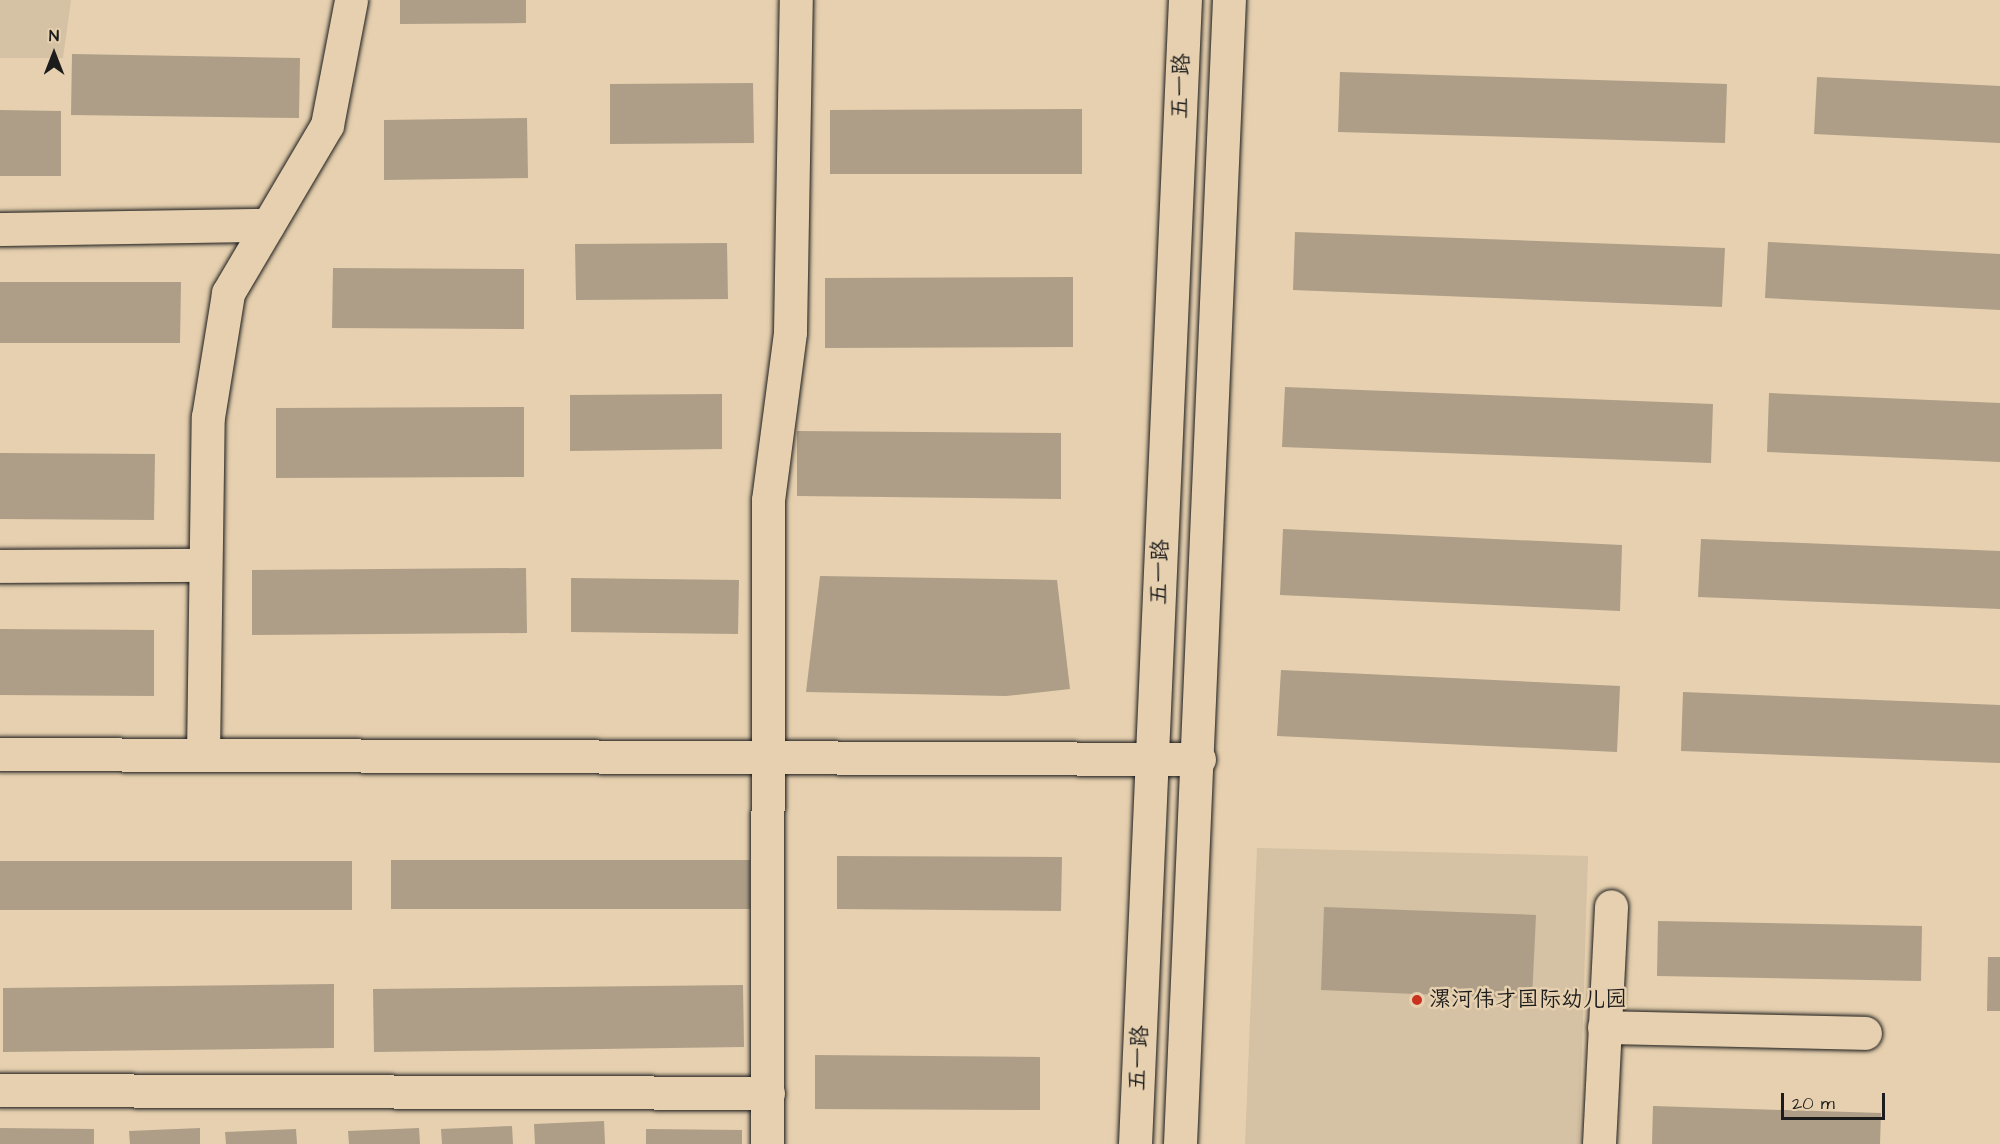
<!DOCTYPE html>
<html>
<head>
<meta charset="utf-8">
<style>
	body { margin:0 }
	#map { position:relative; width:2000px; height:1144px; overflow:hidden; background:#e6d0af; font-family:"Architects Daughter","LXGW WenKai TC",sans-serif }
	div>[style] { position:absolute }
	.built>* { inset:0; background:#d5c1a3 }
	.building>* { inset:0; background:#ae9e87 }
	.roads { filter:drop-shadow(0 0 2px #1c1c1c) drop-shadow(0 0 2px #1c1c1c) }
	.street>* { height:33px; margin:-16.5px; padding:0 16.5px; transform-origin:16.5px; border-radius:16.5px; background:#e6d0af }
	.secondary>* { height:33px; margin:-16.5px; padding:0 16.5px; transform-origin:16.5px; border-radius:16.5px; background:#e6d0af }
	.dots>* { width:16px; height:16px; translate:-50% -50%; box-sizing:border-box; border:3px solid #e6d0af; border-radius:50% }
	span { translate:-50% -50%; white-space:nowrap; text-align:center; line-height:1.15; -webkit-text-stroke:5px #e6d0af; paint-order:stroke }
	.street-label { font-size:22px; color:#1c1c1c }
	.poi-label { font-size:22px; color:#1c1c1c }
	.left { translate:0 -50%; text-align:left }
	.north { position:absolute; left:24px; top:24px; width:60px; height:60px; -webkit-text-stroke:4px #e6d0af; paint-order:stroke; rotate:0deg; font-size:16px; font-weight:700; line-height:24px; text-align:center; color:#1c1c1c }
	.north::after { content:''; display:block; margin:auto; width:21px; height:27px; background:#1c1c1c; clip-path:polygon(50% 0,100% 100%,50% 72%,0 100%) }
	.scale { position:absolute; left:1781px; top:1093px; width:104px; height:27px; box-sizing:border-box; border:3px solid #1c1c1c; border-top:0; padding-left:8px; font-size:18px; line-height:21px; white-space:nowrap; color:#1c1c1c; -webkit-text-stroke:4px #e6d0af; paint-order:stroke }
</style>
</head>
<body>
<div id="map">
	<div class="built">
		<div style="clip-path:polygon(0 0,71px 0,63px 58px,0 58px)"></div>
		<div style="clip-path:polygon(1257px 848px,1588px 856px,1579px 1144px,1245px 1144px)"></div>
	</div>
	<div class="building">
		<div style="clip-path:polygon(400px 0,526px 0,526px 23px,400px 24px)"></div>
		<div style="clip-path:polygon(72px 54px,300px 58px,299px 118px,71px 115px)"></div>
		<div style="clip-path:polygon(1340px 72px,1727px 84px,1725px 143px,1338px 132px)"></div>
		<div style="clip-path:polygon(1817px 77px,2000px 86px,2000px 143px,1814px 134px)"></div>
		<div style="clip-path:polygon(753px 83px,754px 143px,610px 144px,610px 84px)"></div>
		<div style="clip-path:polygon(1082px 109px,1082px 174px,830px 174px,830px 110px)"></div>
		<div style="clip-path:polygon(0 110px,61px 111px,61px 176px,0 176px)"></div>
		<div style="clip-path:polygon(527px 118px,528px 178px,384px 180px,384px 120px)"></div>
		<div style="clip-path:polygon(1295px 232px,1725px 248px,1722px 307px,1293px 290px)"></div>
		<div style="clip-path:polygon(1768px 242px,2000px 254px,2000px 310px,1765px 298px)"></div>
		<div style="clip-path:polygon(727px 243px,728px 299px,576px 300px,575px 244px)"></div>
		<div style="clip-path:polygon(333px 268px,524px 269px,524px 329px,332px 328px)"></div>
		<div style="clip-path:polygon(1073px 277px,1073px 347px,825px 348px,825px 278px)"></div>
		<div style="clip-path:polygon(0 282px,181px 282px,180px 343px,0 343px)"></div>
		<div style="clip-path:polygon(1285px 387px,1713px 404px,1711px 463px,1282px 447px)"></div>
		<div style="clip-path:polygon(1769px 393px,2000px 403px,2000px 462px,1767px 452px)"></div>
		<div style="clip-path:polygon(722px 394px,722px 449px,570px 451px,570px 395px)"></div>
		<div style="clip-path:polygon(524px 407px,524px 477px,276px 478px,276px 408px)"></div>
		<div style="clip-path:polygon(797px 431px,1061px 433px,1061px 499px,797px 496px)"></div>
		<div style="clip-path:polygon(0 453px,155px 454px,154px 520px,0 519px)"></div>
		<div style="clip-path:polygon(1283px 529px,1622px 545px,1620px 611px,1280px 595px)"></div>
		<div style="clip-path:polygon(1701px 539px,2000px 551px,2000px 609px,1698px 597px)"></div>
		<div style="clip-path:polygon(526px 568px,527px 633px,252px 635px,252px 570px)"></div>
		<div style="clip-path:polygon(820px 576px,1057px 580px,1070px 689px,1006px 696px,806px 692px)"></div>
		<div style="clip-path:polygon(571px 578px,739px 580px,738px 634px,571px 632px)"></div>
		<div style="clip-path:polygon(0 629px,154px 630px,154px 696px,0 695px)"></div>
		<div style="clip-path:polygon(1281px 670px,1620px 686px,1617px 752px,1277px 736px)"></div>
		<div style="clip-path:polygon(1683px 692px,2000px 705px,2000px 763px,1681px 751px)"></div>
		<div style="clip-path:polygon(837px 856px,1062px 857px,1061px 911px,837px 909px)"></div>
		<div style="clip-path:polygon(391px 860px,750px 860px,750px 909px,391px 909px)"></div>
		<div style="clip-path:polygon(0 861px,352px 861px,352px 910px,0 910px)"></div>
		<div style="clip-path:polygon(1324px 907px,1536px 915px,1532px 999px,1321px 990px)"></div>
		<div style="clip-path:polygon(1658px 921px,1922px 926px,1921px 981px,1657px 976px)"></div>
		<div style="clip-path:polygon(1988px 957px,2000px 957px,2000px 1011px,1987px 1011px)"></div>
		<div style="clip-path:polygon(334px 984px,334px 1048px,3px 1052px,3px 988px)"></div>
		<div style="clip-path:polygon(743px 985px,744px 1047px,374px 1052px,373px 989px)"></div>
		<div style="clip-path:polygon(815px 1055px,1040px 1057px,1040px 1110px,815px 1109px)"></div>
		<div style="clip-path:polygon(1653px 1106px,1881px 1113px,1880px 1144px,1652px 1144px)"></div>
		<div style="clip-path:polygon(604px 1121px,605px 1144px,535px 1144px,534px 1124px)"></div>
		<div style="clip-path:polygon(512px 1126px,513px 1144px,442px 1144px,441px 1129px)"></div>
		<div style="clip-path:polygon(0 1128px,94px 1129px,94px 1144px,0 1144px)"></div>
		<div style="clip-path:polygon(200px 1128px,200px 1144px,130px 1144px,129px 1131px)"></div>
		<div style="clip-path:polygon(419px 1128px,420px 1144px,349px 1144px,348px 1131px)"></div>
		<div style="clip-path:polygon(296px 1129px,297px 1144px,226px 1144px,225px 1132px)"></div>
		<div style="clip-path:polygon(646px 1129px,742px 1130px,742px 1144px,646px 1144px)"></div>
	</div>
	<div class="roads">
		<div class="street">
			<div style="left:0;top:229px;width:268px;rotate:-0.9deg"></div>
			<div style="left:0;top:566px;width:205px;rotate:-0.3deg"></div>
			<div style="left:0;top:754px;width:1199px;rotate:0.24deg"></div>
			<div style="left:203px;top:755px;width:338px;rotate:-89.2deg"></div>
			<div style="left:208px;top:417px;width:126px;rotate:-80.8deg"></div>
			<div style="left:228px;top:293px;width:195px;rotate:-59.5deg"></div>
			<div style="left:327px;top:125px;width:127px;rotate:-79.1deg"></div>
			<div style="left:1604px;top:1027px;width:261px;rotate:1.3deg"></div>
			<div style="left:0;top:1090px;width:768px;rotate:0.22deg"></div>
			<div style="left:767px;top:1144px;width:644px;rotate:-89.91deg"></div>
			<div style="left:768px;top:500px;width:169px;rotate:-82.5deg"></div>
			<div style="left:790px;top:332px;width:332px;rotate:-89deg"></div>
			<div style="left:1599px;top:1144px;width:238px;rotate:-87.1deg"></div>
		</div>
		<div class="secondary">
			<div style="left:1135px;top:1144px;width:1145px;rotate:-87.5deg"></div>
			<div style="left:1180px;top:1144px;width:1145px;rotate:-87.55deg"></div>
		</div>
	</div>
	<div class="dots">
		<div style="left:1417px;top:1000px;background:#c8321e"></div>
	</div>
	<div class="street-label">
		<span style="left:1181px;top:86px;rotate:-88deg">五一路</span>
		<span style="left:1160px;top:572px;rotate:-88deg">五一路</span>
		<span style="left:1139px;top:1058px;rotate:-87deg">五一路</span>
	</div>
	<div class="poi-label">
		<span class="left" style="left:1429px;top:1000px">漯河伟才国际幼儿园</span>
	</div>
	<div class="north">N</div>
	<div class="scale">20 m</div>
</div>
</body>
</html>
